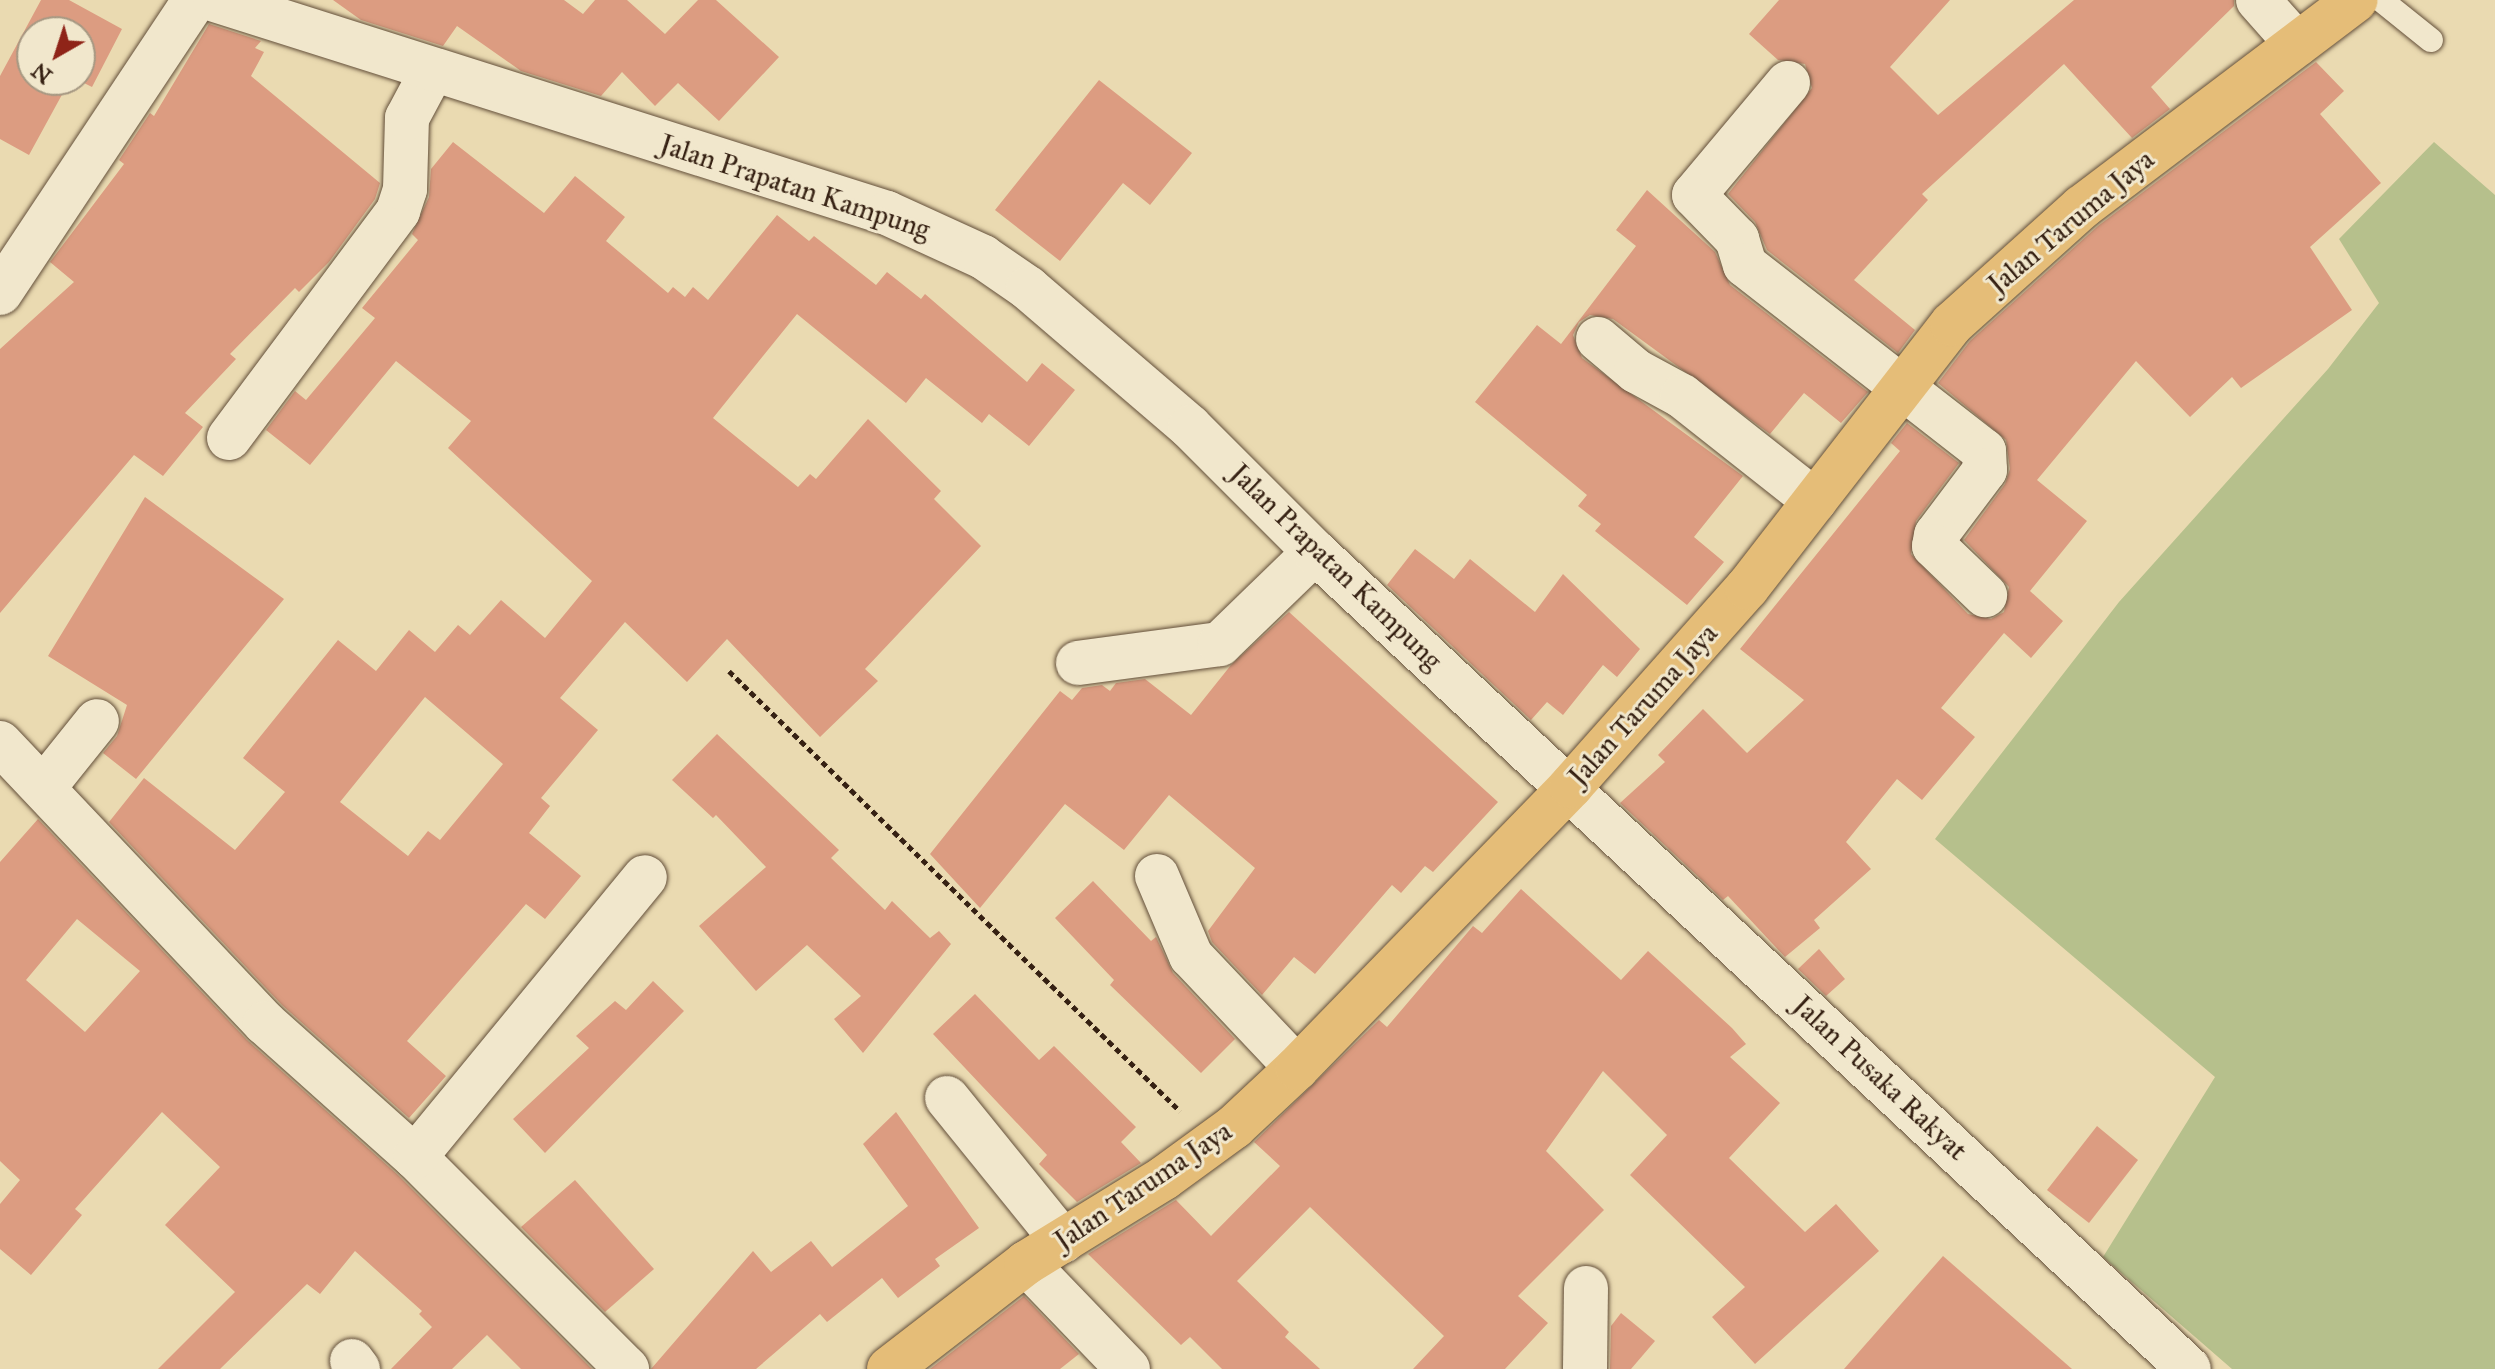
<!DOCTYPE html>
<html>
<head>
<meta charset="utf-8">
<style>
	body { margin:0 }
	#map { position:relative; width:2495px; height:1369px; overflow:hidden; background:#eadab1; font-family:"IM FELL Great Primer",serif }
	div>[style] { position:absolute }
	.green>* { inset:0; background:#b6c08c }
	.building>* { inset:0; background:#dc9c81 }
	.path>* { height:5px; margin-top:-2.5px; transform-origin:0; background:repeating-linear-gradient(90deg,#362113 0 6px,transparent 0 10px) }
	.roads { filter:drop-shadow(0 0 2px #634f3a) drop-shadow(0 0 2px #634f3a) }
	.service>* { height:24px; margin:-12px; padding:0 12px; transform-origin:12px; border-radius:12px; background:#f1e7cc }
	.minor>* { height:44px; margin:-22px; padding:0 22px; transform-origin:22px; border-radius:22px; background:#f1e7cc }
	.tertiary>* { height:44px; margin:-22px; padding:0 22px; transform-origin:22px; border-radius:22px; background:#f1e7cc }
	.primary>* { height:44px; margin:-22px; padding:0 22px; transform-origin:22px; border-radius:22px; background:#e5bd78 }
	span { translate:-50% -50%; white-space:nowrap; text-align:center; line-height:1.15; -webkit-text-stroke:6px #f1e7cc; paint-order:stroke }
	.street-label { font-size:28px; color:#362113 }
	.north { position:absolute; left:16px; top:16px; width:80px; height:80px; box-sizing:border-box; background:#f1e7cc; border:2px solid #a69882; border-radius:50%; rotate:219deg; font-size:22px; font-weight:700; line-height:32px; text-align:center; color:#362113 }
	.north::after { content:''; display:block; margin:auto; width:28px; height:36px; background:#8f2418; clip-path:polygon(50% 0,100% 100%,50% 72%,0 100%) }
</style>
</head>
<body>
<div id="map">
	<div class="green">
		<div style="clip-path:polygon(2434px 142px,2495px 195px,2495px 1369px,2232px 1369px,2103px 1257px,2215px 1077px,1935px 839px,2119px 602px,2328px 369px,2379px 303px,2339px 239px)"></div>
	</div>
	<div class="building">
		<div style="clip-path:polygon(41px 0,69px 0,122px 29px,92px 87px,78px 80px,80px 32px,32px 32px,32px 80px,70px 80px,29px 155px,0 139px,0 76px)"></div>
		<div style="clip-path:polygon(333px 0,564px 0,583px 14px,595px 0,627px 0,665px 34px,698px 0,716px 0,779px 57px,719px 121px,678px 83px,655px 106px,622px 72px,601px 96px,521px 71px,457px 26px,443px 46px,361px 20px)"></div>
		<div style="clip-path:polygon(1779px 0,1950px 0,1890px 67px,1938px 115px,2074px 0,2234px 0,2234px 6px,2151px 87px,2170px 109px,2132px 138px,2064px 64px,1922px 194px,1928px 200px,1854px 280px,1915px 330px,1898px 353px,1767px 250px,1755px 222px,1728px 194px,1812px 88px,1805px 64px,1778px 60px,1749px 34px)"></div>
		<div style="clip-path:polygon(209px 24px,261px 41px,255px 48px,264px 52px,251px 76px,380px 183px,375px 199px,329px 262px,299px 292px,295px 288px,230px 354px,236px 359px,185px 413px,203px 427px,163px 476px,134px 455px,0 613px,0 349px,74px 282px,50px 262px,124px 164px,119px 160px,150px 113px,154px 116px)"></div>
		<div style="clip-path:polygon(2316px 62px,2344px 91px,2320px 114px,2381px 183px,2310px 247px,2352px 310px,2241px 388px,2232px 377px,2190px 417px,2136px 361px,2037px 480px,2087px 521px,2030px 591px,2063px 621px,2031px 658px,2004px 633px,1941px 708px,1975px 737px,1922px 800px,1897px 779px,1846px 842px,1871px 869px,1814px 920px,1820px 928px,1785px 957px,1728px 896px,1723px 900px,1620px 803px,1665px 762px,1658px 755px,1703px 709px,1747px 753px,1804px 700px,1740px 649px,1900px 451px,1891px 443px,1907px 423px,1959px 463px,1916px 521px,1911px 554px,1968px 614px,1991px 619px,2004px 612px,2009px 587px,1964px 540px,2005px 484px,2010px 469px,2006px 440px,1938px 383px,1970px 341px,2098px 226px)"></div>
		<div style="clip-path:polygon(1099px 80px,1192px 153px,1150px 205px,1123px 183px,1060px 261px,995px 210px)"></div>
		<div style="clip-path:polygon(evenodd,453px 142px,544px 213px,575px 176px,625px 217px,606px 241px,668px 293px,673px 287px,685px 297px,693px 287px,708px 300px,777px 215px,809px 241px,814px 236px,876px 285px,887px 272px,921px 299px,925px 294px,1027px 382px,1042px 363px,1075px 390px,1029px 446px,989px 414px,982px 423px,926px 378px,906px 403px,797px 314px,713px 418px,798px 487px,810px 474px,816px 479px,868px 419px,941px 491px,934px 499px,981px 546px,865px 669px,878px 681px,820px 737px,727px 639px,687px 682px,625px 622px,560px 698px,598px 730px,541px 798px,550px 806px,529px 833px,581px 876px,545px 919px,526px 904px,407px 1041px,446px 1076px,409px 1118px,282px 1005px,109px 822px,144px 778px,235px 850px,285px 792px,243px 758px,338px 640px,376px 671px,409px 630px,435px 652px,458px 625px,470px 635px,501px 600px,545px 638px,592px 581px,448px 448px,471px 421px,396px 361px,310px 465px,266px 430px,295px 391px,306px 400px,375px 318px,362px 308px,418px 240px,412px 234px,429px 197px,431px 169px,453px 142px,425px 697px,503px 764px,440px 840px,428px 831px,408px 856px,340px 802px,425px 697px)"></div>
		<div style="clip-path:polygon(1647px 190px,1715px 252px,1730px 285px,1868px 392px,1841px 423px,1804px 393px,1770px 434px,1613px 319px,1590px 315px,1579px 322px,1573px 335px,1582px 358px,1743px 476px,1694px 537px,1724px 562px,1687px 605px,1595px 531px,1601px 524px,1578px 506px,1587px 495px,1475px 402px,1537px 325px,1561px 344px,1636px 246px,1616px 230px)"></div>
		<div style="clip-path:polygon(145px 497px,284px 599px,136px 779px,103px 753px,117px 736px,127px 705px,48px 656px)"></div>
		<div style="clip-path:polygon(1415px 549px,1454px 579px,1470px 559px,1535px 612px,1563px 574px,1640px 649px,1617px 677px,1603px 665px,1563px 715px,1547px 702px,1531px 720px,1387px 585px)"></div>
		<div style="clip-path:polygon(1289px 612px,1498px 802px,1433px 872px,1425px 866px,1401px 893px,1392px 885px,1315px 974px,1294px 957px,1262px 995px,1212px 942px,1208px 931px,1255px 868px,1169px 795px,1124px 850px,1065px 804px,980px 908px,930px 854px,1060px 691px,1072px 700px,1082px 688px,1102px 685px,1110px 691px,1116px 683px,1145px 679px,1191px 715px,1231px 665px)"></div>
		<div style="clip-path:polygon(717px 734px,839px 850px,831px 858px,885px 910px,892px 901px,930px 938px,939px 931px,951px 944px,863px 1053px,834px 1019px,861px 996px,807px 945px,756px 991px,699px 926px,766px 867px,716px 815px,713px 818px,672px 780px)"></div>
		<div style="clip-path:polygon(evenodd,38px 819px,247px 1040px,398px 1175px,592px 1369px,521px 1369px,487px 1335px,452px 1369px,391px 1369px,432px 1327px,419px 1314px,422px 1311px,355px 1251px,320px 1294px,307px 1284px,220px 1369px,158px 1369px,235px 1292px,165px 1225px,220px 1167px,162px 1112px,75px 1209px,82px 1215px,31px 1275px,0 1249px,0 1204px,20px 1180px,0 1161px,0 862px,38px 819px,77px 919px,140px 971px,85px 1032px,26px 980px,77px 919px)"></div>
		<div style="clip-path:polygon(1093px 881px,1151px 941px,1156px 937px,1173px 973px,1235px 1039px,1201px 1073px,1110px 985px,1114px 980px,1055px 918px)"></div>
		<div style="clip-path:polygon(1521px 889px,1621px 980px,1648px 951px,1732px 1028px,1746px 1044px,1730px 1057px,1780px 1103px,1729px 1158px,1805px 1232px,1836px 1204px,1879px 1251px,1755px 1364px,1712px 1317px,1745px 1287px,1630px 1175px,1667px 1135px,1603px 1071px,1546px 1151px,1604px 1210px,1518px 1296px,1548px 1323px,1505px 1369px,1413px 1369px,1444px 1336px,1310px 1207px,1237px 1281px,1289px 1332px,1285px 1337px,1320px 1369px,1222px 1369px,1190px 1337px,1181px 1345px,1088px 1254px,1176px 1200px,1211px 1236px,1280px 1166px,1254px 1142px,1379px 1020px,1387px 1027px,1473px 926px,1482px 933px)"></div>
		<div style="clip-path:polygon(1819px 949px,1845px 979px,1826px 996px,1798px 969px)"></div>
		<div style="clip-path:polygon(653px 981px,684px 1011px,545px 1153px,513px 1119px,589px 1048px,576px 1036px,615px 1001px,626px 1010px)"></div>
		<div style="clip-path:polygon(975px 994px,1039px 1060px,1054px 1046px,1136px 1127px,1121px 1142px,1141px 1163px,1077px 1202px,1039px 1164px,1047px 1155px,933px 1034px)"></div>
		<div style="clip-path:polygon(896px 1112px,979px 1228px,935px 1259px,940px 1266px,898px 1298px,882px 1278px,827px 1322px,820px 1314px,756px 1369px,651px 1369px,753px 1251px,771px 1272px,811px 1241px,832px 1267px,908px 1206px,863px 1144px)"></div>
		<div style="clip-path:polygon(2097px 1126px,2138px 1160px,2089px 1223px,2047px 1190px)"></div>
		<div style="clip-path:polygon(575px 1180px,654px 1269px,605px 1312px,521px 1227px)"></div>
		<div style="clip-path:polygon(1943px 1256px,2072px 1369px,1844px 1369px)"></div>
		<div style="clip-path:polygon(1024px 1296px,1079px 1354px,1060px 1369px,930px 1369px)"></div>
		<div style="clip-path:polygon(1621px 1313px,1655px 1341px,1631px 1369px,1610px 1369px,1611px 1326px)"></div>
	</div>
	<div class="path">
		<div style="left:729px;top:671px;width:630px;rotate:44.29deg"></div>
	</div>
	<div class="roads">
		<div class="service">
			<div style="left:2381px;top:0;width:64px;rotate:38.7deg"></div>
		</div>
		<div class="minor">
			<div style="left:2258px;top:0;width:59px;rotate:48.4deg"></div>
			<div style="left:1788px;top:83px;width:146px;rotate:130deg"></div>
			<div style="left:1694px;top:195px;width:62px;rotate:45.7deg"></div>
			<div style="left:1737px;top:239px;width:27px;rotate:73deg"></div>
			<div style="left:1745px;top:265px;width:303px;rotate:37.9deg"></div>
			<div style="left:1984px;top:451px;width:19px;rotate:87deg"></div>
			<div style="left:1985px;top:470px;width:81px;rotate:127deg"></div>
			<div style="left:1936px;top:535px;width:11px;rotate:100deg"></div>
			<div style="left:1934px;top:546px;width:71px;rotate:43.9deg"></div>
			<div style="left:0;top:293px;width:352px;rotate:-56.4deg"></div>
			<div style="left:1598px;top:339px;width:50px;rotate:40.1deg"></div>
			<div style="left:1636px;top:371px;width:52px;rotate:28.5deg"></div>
			<div style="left:1682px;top:396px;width:169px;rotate:38.3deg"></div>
			<div style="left:229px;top:438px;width:283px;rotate:-53.3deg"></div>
			<div style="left:398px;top:211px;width:23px;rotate:-72deg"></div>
			<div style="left:405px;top:189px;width:71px;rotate:-88.4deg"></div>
			<div style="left:407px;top:118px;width:53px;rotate:-62deg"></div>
			<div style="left:1078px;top:663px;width:143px;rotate:-7.6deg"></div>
			<div style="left:1220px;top:644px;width:132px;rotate:-44.1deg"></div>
			<div style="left:0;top:743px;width:386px;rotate:46.6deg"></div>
			<div style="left:265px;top:1023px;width:201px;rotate:41.8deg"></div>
			<div style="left:415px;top:1157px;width:300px;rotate:45deg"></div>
			<div style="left:45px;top:786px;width:83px;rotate:-51.3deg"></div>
			<div style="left:1157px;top:876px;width:87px;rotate:67deg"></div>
			<div style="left:1191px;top:956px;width:154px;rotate:46.6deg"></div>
			<div style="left:947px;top:1098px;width:184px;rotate:51deg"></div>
			<div style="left:415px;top:1157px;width:362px;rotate:-50.6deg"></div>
			<div style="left:1026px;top:1263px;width:147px;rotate:46.1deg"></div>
			<div style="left:352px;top:1361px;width:10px;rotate:53deg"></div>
			<div style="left:1585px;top:1369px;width:81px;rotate:-89.3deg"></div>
		</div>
		<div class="tertiary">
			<div style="left:215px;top:0;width:705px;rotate:17.59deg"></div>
			<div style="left:887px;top:213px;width:106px;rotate:24.6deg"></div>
			<div style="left:983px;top:257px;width:55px;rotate:34.6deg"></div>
			<div style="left:1028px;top:288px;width:213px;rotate:40.6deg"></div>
			<div style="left:1190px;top:427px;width:177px;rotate:45deg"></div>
			<div style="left:1315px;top:552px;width:1196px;rotate:43.07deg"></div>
		</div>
		<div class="primary">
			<div style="left:889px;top:1369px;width:173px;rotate:-37.7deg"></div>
			<div style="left:1026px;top:1263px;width:162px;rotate:-31.6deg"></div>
			<div style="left:1164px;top:1178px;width:87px;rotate:-36.1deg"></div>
			<div style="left:1234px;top:1127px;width:86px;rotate:-43.1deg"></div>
			<div style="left:1297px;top:1068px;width:393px;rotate:-45.8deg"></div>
			<div style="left:1571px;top:786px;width:265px;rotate:-48.4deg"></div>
			<div style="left:1747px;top:588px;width:334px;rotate:-52.2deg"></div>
			<div style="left:1952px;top:324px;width:175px;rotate:-42deg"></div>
			<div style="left:2082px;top:207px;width:343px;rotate:-37.1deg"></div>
		</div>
	</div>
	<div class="street-label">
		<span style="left:795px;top:187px;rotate:18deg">Jalan Prapatan Kampung</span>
		<span style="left:2071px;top:222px;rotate:-40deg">Jalan Taruma Jaya</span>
		<span style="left:1336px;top:567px;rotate:44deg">Jalan Prapatan Kampung</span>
		<span style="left:1643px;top:705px;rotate:-48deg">Jalan Taruma Jaya</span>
		<span style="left:1880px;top:1078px;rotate:43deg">Jalan Pusaka Rakyat</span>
		<span style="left:1143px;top:1186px;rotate:-34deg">Jalan Taruma Jaya</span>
	</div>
	<div class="north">N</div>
</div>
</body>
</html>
